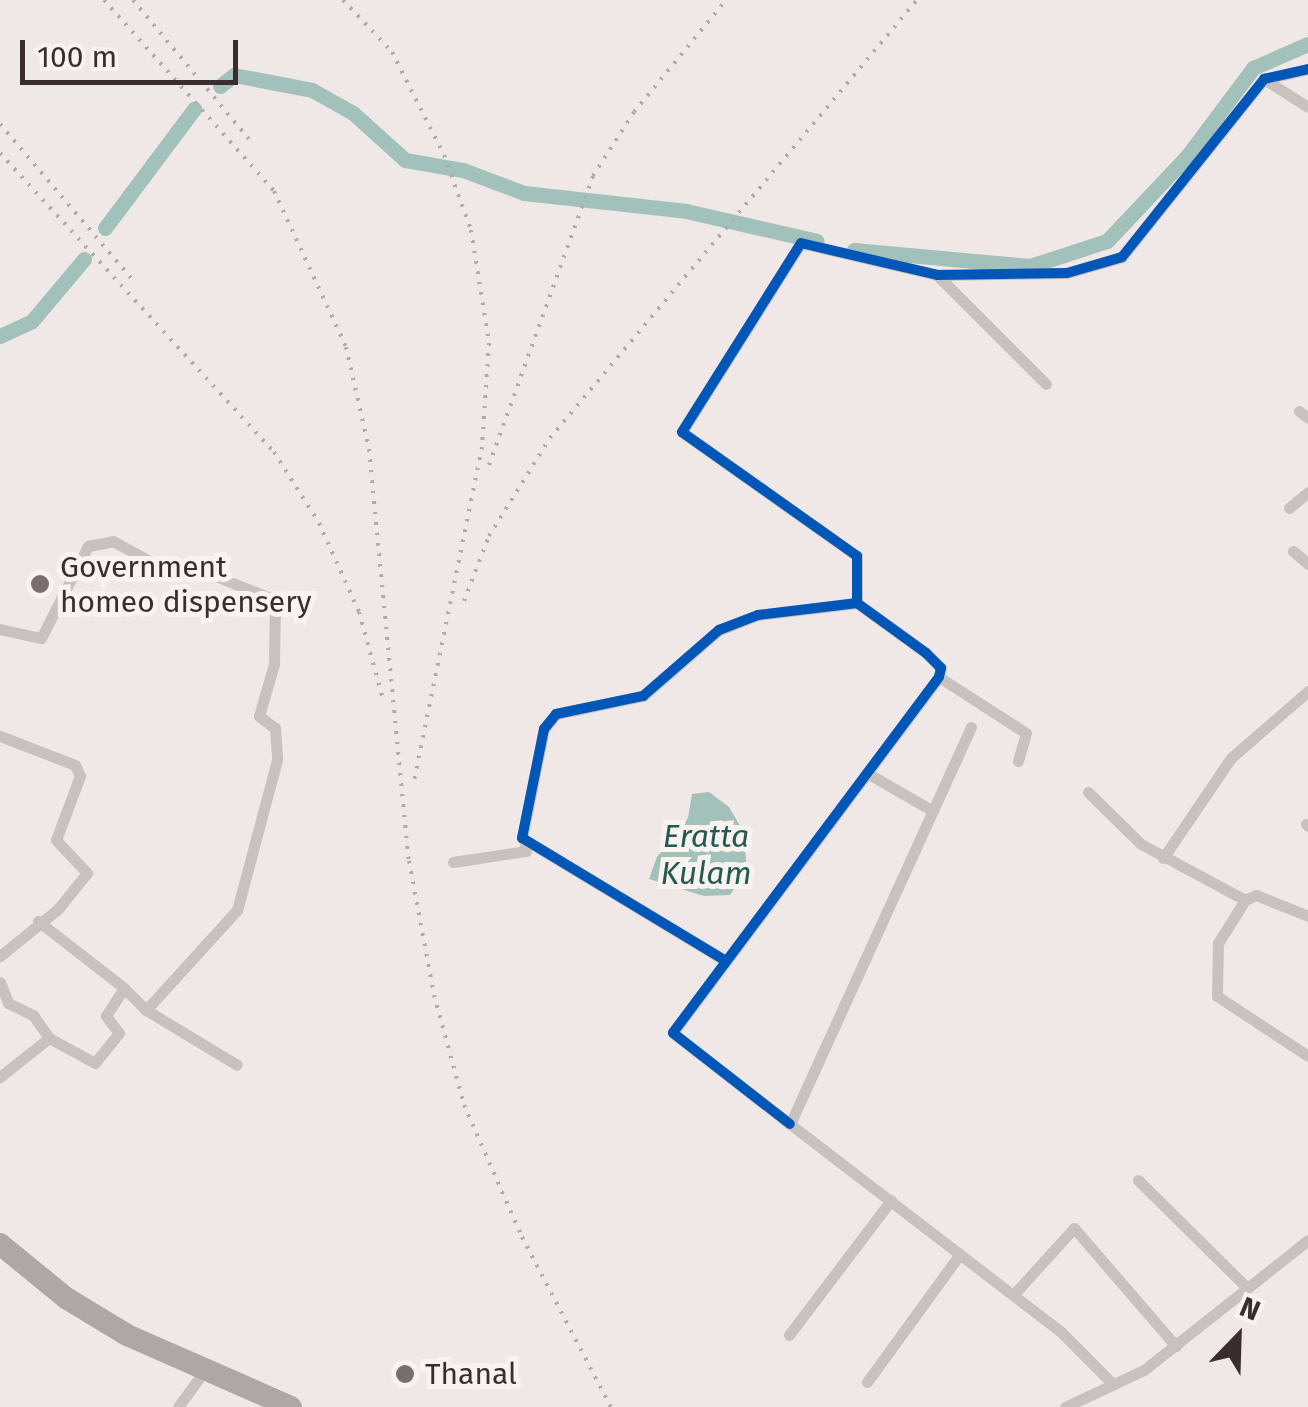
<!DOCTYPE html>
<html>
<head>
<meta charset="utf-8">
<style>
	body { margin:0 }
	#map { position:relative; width:1308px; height:1407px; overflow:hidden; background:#efe8e6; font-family:"Fira Sans",sans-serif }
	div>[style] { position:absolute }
	.water>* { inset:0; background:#a2c1bb }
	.canal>* { height:15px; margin:-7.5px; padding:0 7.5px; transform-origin:7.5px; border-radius:7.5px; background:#a2c1bb }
	.street>* { height:11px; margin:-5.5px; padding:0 5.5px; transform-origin:5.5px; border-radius:5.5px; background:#c9c1be }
	.highway>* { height:22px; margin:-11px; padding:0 11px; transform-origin:11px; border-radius:11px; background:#aea7a5 }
	.rail>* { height:4px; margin-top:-2px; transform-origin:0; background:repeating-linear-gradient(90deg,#b1aaa8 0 2.5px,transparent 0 10.5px) }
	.cycleway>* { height:10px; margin:-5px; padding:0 5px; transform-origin:5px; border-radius:5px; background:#0057b8 }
	.dots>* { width:28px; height:28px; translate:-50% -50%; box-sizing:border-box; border:5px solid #faf2ef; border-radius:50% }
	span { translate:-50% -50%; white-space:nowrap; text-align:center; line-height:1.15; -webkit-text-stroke:10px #faf2ef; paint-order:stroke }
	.poi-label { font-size:30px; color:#3a2d2c }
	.left { translate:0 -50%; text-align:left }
	.water-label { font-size:32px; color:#225b53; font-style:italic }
	.north { position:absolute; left:1188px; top:1287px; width:100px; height:100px; -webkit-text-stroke:8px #faf2ef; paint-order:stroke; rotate:23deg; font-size:28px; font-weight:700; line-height:40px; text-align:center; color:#3a2d2c }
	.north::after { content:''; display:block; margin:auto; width:35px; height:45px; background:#3a2d2c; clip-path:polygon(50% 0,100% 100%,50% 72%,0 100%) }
	.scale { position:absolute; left:20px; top:40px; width:218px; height:45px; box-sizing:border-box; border:5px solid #3a2d2c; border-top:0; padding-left:12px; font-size:30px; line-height:35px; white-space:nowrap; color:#3a2d2c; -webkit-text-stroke:8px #faf2ef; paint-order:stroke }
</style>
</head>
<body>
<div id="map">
	<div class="water">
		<div style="clip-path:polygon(709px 792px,729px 807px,743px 831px,747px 869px,730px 895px,704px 896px,649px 879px,657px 857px,688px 818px,692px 794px)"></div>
	</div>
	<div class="canal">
		<div style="left:220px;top:86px;width:18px;rotate:-38deg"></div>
		<div style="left:234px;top:75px;width:79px;rotate:10.9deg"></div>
		<div style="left:312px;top:90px;width:47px;rotate:29.3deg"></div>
		<div style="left:353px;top:113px;width:70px;rotate:42.1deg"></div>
		<div style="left:405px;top:160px;width:59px;rotate:9.8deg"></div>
		<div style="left:463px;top:170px;width:65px;rotate:20.7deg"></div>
		<div style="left:524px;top:193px;width:163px;rotate:6.3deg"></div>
		<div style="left:686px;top:211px;width:134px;rotate:12.9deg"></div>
		<div style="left:105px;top:228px;width:149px;rotate:-53.2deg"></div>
		<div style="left:854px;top:250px;width:177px;rotate:5.2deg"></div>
		<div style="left:1030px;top:266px;width:81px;rotate:-18deg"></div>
		<div style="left:1107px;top:241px;width:118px;rotate:-46.7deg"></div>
		<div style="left:1188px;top:155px;width:109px;rotate:-53.2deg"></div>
		<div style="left:1253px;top:68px;width:60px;rotate:-23.6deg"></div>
		<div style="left:0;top:336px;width:35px;rotate:-25deg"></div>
		<div style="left:32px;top:321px;width:81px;rotate:-50deg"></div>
	</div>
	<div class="street">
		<div style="left:1264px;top:79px;width:52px;rotate:32.5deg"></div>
		<div style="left:937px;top:275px;width:154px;rotate:45deg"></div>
		<div style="left:1299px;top:411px;width:11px;rotate:38deg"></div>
		<div style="left:1289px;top:508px;width:25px;rotate:-40deg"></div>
		<div style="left:1293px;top:551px;width:20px;rotate:41deg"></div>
		<div style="left:857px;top:603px;width:47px;rotate:-90deg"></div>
		<div style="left:857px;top:556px;width:214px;rotate:-144.7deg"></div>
		<div style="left:682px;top:432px;width:223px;rotate:-57.8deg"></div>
		<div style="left:801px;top:243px;width:140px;rotate:13.2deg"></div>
		<div style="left:937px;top:275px;width:130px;rotate:-0.9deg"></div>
		<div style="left:1067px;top:273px;width:57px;rotate:-16.2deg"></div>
		<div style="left:1122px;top:257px;width:228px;rotate:-51.4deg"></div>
		<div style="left:1264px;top:79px;width:45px;rotate:-12.8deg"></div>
		<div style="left:0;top:629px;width:42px;rotate:12.4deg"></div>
		<div style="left:41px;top:638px;width:103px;rotate:-62.9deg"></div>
		<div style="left:88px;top:546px;width:25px;rotate:-11deg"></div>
		<div style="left:113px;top:541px;width:46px;rotate:28.8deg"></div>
		<div style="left:153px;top:563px;width:33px;rotate:2deg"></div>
		<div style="left:186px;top:564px;width:96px;rotate:22deg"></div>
		<div style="left:275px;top:600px;width:64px;rotate:90.9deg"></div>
		<div style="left:274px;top:664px;width:54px;rotate:106.1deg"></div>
		<div style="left:259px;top:716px;width:20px;rotate:37deg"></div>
		<div style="left:275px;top:728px;width:32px;rotate:86deg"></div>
		<div style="left:277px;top:760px;width:155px;rotate:104.9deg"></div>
		<div style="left:237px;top:910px;width:135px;rotate:132.3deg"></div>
		<div style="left:146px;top:1010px;width:31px;rotate:-135deg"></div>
		<div style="left:124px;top:988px;width:33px;rotate:123deg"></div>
		<div style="left:106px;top:1016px;width:21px;rotate:53deg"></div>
		<div style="left:119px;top:1033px;width:38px;rotate:129deg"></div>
		<div style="left:95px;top:1063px;width:52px;rotate:-151.5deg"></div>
		<div style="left:49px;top:1038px;width:63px;rotate:141.5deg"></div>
		<div style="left:939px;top:677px;width:103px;rotate:32.8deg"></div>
		<div style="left:1026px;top:733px;width:29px;rotate:106deg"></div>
		<div style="left:971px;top:727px;width:436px;rotate:114.5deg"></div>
		<div style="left:790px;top:1124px;width:342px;rotate:37.5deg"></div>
		<div style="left:1061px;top:1332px;width:74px;rotate:45deg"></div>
		<div style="left:0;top:736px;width:80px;rotate:21.1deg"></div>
		<div style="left:75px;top:765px;width:12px;rotate:66deg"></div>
		<div style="left:80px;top:776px;width:68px;rotate:110.6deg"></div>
		<div style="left:56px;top:840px;width:45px;rotate:46.8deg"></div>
		<div style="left:87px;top:873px;width:46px;rotate:128.9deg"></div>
		<div style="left:58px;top:909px;width:75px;rotate:141deg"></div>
		<div style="left:867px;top:773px;width:76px;rotate:29.9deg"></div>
		<div style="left:1088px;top:792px;width:74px;rotate:44.5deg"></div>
		<div style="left:1141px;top:844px;width:118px;rotate:28.3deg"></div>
		<div style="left:1306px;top:824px;width:3px;rotate:45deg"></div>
		<div style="left:1163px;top:858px;width:121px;rotate:-55.8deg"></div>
		<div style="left:1231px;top:758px;width:102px;rotate:-41deg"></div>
		<div style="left:453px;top:862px;width:74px;rotate:-8.6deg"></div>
		<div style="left:526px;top:851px;width:9px;rotate:-96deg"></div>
		<div style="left:1308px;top:916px;width:56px;rotate:-158deg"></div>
		<div style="left:1256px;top:895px;width:12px;rotate:156deg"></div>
		<div style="left:1245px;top:900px;width:51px;rotate:122.1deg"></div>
		<div style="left:1218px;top:943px;width:53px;rotate:91.1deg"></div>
		<div style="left:1217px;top:996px;width:109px;rotate:33.4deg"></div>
		<div style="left:38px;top:921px;width:109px;rotate:37.9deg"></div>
		<div style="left:726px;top:961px;width:238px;rotate:-148.9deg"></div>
		<div style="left:522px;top:838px;width:111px;rotate:-78.6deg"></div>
		<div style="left:544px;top:729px;width:19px;rotate:-51deg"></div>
		<div style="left:556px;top:714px;width:89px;rotate:-11.7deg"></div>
		<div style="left:643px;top:696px;width:101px;rotate:-41deg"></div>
		<div style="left:719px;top:630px;width:42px;rotate:-21deg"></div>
		<div style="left:758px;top:615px;width:100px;rotate:-6.9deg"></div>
		<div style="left:857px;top:603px;width:85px;rotate:35.9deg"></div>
		<div style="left:926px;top:653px;width:21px;rotate:45deg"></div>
		<div style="left:941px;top:668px;width:9px;rotate:103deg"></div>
		<div style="left:939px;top:677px;width:444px;rotate:126.8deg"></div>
		<div style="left:673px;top:1033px;width:148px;rotate:37.9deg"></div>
		<div style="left:0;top:982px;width:22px;rotate:69deg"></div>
		<div style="left:8px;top:1003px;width:28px;rotate:26deg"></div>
		<div style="left:33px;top:1015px;width:28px;rotate:55deg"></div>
		<div style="left:146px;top:1010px;width:106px;rotate:31.1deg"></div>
		<div style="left:1138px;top:1180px;width:153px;rotate:44.7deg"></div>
		<div style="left:1014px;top:1294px;width:89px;rotate:-47.7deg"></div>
		<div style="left:1074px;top:1228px;width:156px;rotate:49.2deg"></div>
		<div style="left:789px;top:1335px;width:169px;rotate:-52.9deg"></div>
		<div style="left:867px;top:1382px;width:158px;rotate:-54deg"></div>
		<div style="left:178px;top:1407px;width:46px;rotate:-53.9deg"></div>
		<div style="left:1065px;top:1407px;width:87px;rotate:-25.1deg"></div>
		<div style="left:1144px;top:1370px;width:209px;rotate:-38.4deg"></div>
	</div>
	<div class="highway">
		<div style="left:0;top:1244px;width:85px;rotate:39.3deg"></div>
		<div style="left:66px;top:1298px;width:71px;rotate:31.2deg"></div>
		<div style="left:127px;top:1335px;width:179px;rotate:23.7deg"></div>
	</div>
	<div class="rail">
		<div style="left:104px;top:0;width:256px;rotate:48.3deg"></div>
		<div style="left:274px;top:191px;width:172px;rotate:65.2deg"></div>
		<div style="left:346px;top:347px;width:105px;rotate:77.3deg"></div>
		<div style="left:369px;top:449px;width:414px;rotate:84.5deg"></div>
		<div style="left:409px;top:861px;width:136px;rotate:79.4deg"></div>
		<div style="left:434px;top:995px;width:114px;rotate:74.7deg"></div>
		<div style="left:464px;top:1105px;width:144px;rotate:66.3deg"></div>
		<div style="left:522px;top:1237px;width:192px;rotate:62.4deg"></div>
		<div style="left:133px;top:0;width:181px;rotate:50.2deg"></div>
		<div style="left:343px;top:0;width:71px;rotate:46.7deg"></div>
		<div style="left:392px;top:52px;width:115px;rotate:63.2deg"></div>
		<div style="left:444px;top:155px;width:80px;rotate:70.2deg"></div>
		<div style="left:471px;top:230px;width:114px;rotate:80.9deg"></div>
		<div style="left:489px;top:343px;width:104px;rotate:93.9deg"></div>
		<div style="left:482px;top:447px;width:346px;rotate:101.5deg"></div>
		<div style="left:0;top:124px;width:202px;rotate:49.6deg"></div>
		<div style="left:0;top:153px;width:406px;rotate:47.5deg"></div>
		<div style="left:274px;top:452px;width:84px;rotate:57.6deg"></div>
		<div style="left:319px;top:523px;width:98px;rotate:65.8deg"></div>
		<div style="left:359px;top:612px;width:94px;rotate:74.6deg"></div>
		<div style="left:489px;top:465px;width:307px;rotate:-70.2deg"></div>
		<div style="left:593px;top:176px;width:76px;rotate:-57.4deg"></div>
		<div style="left:634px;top:112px;width:145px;rotate:-50.6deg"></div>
		<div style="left:464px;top:601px;width:70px;rotate:-69deg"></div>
		<div style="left:489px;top:536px;width:115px;rotate:-58.1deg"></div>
		<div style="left:550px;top:438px;width:571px;rotate:-50.04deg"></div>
	</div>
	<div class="cycleway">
		<div style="left:857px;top:603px;width:47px;rotate:-90deg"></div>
		<div style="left:857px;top:556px;width:214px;rotate:-144.7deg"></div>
		<div style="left:682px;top:432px;width:223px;rotate:-57.8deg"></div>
		<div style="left:801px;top:243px;width:140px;rotate:13.2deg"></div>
		<div style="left:937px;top:275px;width:130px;rotate:-0.9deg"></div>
		<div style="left:1067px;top:273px;width:57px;rotate:-16.2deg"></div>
		<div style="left:1122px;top:257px;width:228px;rotate:-51.4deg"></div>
		<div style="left:1264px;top:79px;width:45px;rotate:-12.8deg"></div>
		<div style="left:726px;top:961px;width:238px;rotate:-148.9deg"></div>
		<div style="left:522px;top:838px;width:111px;rotate:-78.6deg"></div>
		<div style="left:544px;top:729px;width:19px;rotate:-51deg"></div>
		<div style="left:556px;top:714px;width:89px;rotate:-11.7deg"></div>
		<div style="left:643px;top:696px;width:101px;rotate:-41deg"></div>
		<div style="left:719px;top:630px;width:42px;rotate:-21deg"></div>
		<div style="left:758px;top:615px;width:100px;rotate:-6.9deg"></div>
		<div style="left:857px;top:603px;width:85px;rotate:35.9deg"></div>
		<div style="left:926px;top:653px;width:21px;rotate:45deg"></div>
		<div style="left:941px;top:668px;width:9px;rotate:103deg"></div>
		<div style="left:939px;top:677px;width:444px;rotate:126.8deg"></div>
		<div style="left:673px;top:1033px;width:148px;rotate:37.9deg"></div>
	</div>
	<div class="dots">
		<div style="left:40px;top:584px;background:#796e6d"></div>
		<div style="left:405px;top:1374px;background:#796e6d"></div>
	</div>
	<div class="poi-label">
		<span class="left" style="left:60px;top:584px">Government<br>homeo dispensery</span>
		<span class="left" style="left:425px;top:1374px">Thanal</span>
	</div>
	<div class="water-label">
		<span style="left:706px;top:855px">Eratta<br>Kulam</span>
	</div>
	<div class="north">N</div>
	<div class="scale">100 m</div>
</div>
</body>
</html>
